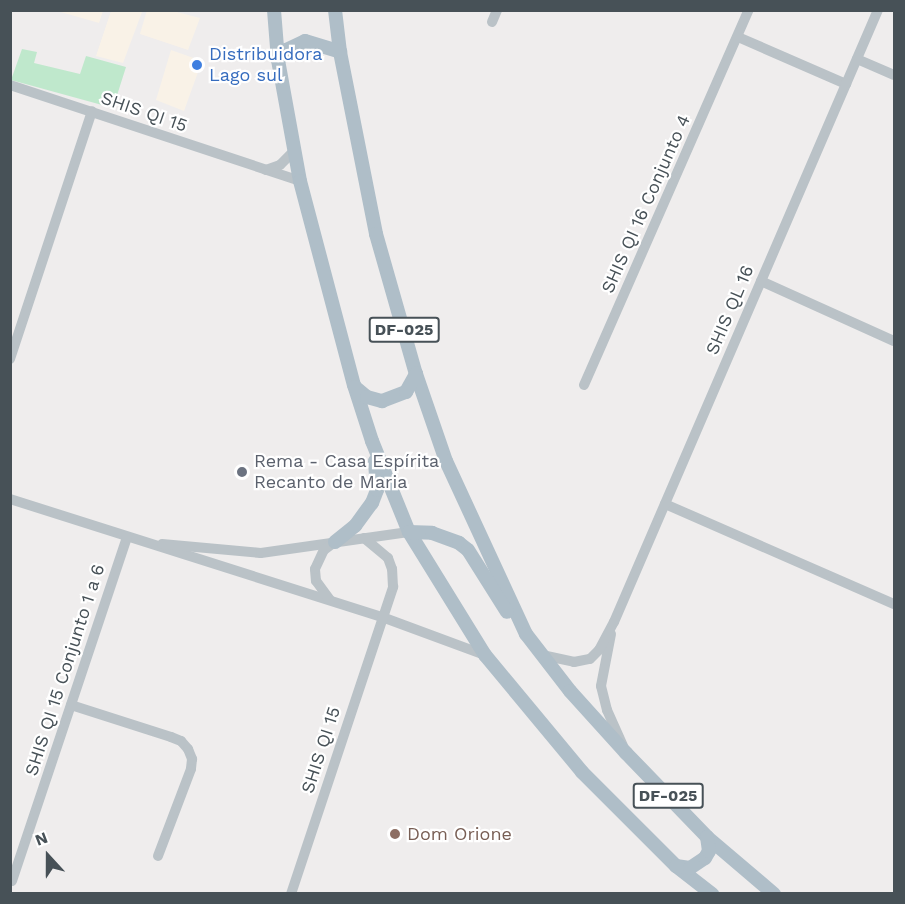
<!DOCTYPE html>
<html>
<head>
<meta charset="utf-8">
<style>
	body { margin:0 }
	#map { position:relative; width:905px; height:904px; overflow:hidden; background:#efeded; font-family:"Work Sans",sans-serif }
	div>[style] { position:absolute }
	.commercial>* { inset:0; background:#f9f2e7 }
	.green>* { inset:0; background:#bfe8cc }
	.minor>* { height:10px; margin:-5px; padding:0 5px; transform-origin:5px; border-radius:5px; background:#bac2c7 }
	.major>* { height:14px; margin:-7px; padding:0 7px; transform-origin:7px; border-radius:7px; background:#afbec8 }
	.dots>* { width:16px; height:16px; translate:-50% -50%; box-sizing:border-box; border:3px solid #fff; border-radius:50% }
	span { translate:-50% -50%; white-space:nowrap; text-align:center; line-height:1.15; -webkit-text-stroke:4.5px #fff; paint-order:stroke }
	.shield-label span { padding:2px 4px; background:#fff; border:2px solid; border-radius:4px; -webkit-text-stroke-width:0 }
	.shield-label { font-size:16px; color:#475157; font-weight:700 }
	.shop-label { font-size:18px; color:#366cbe }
	.left { translate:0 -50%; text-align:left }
	.street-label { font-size:18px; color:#475157 }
	.worship-label { font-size:18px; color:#5b616d }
	.education-label { font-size:18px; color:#785e54 }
	.frame { position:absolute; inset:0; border:12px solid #475157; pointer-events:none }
	.north { position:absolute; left:18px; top:826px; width:60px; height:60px; -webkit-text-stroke:4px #fff; paint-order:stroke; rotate:339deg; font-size:16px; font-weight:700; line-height:24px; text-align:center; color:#475157 }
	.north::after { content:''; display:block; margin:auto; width:21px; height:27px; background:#475157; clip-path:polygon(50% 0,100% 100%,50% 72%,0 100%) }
</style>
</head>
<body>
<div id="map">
	<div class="commercial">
		<div style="clip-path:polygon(137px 10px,142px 12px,123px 63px,96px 56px,111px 11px)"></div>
		<div style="clip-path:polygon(147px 10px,173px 11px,200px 18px,188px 50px,140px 34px)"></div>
		<div style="clip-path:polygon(57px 11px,103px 11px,99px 23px)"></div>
		<div style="clip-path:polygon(171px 50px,202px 61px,184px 111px,156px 100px)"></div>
	</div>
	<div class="green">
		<div style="clip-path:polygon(22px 49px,37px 52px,34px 63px,80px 74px,86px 56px,126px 67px,113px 108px,11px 80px)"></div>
	</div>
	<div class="minor">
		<div style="left:492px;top:22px;width:13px;rotate:-67deg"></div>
		<div style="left:738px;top:37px;width:118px;rotate:23.5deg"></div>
		<div style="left:857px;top:59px;width:40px;rotate:23.4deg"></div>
		<div style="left:10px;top:85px;width:305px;rotate:18.3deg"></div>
		<div style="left:266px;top:170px;width:15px;rotate:-20deg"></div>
		<div style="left:280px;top:165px;width:21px;rotate:-45deg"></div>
		<div style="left:761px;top:281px;width:146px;rotate:24.3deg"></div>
		<div style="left:10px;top:359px;width:261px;rotate:-71.7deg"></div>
		<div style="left:584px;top:385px;width:410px;rotate:-66.3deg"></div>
		<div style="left:10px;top:499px;width:390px;rotate:17.6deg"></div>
		<div style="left:382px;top:617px;width:110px;rotate:20.3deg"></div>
		<div style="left:665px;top:504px;width:250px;rotate:23.6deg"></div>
		<div style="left:162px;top:544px;width:99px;rotate:5.2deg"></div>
		<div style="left:261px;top:553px;width:149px;rotate:-8.1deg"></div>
		<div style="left:330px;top:600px;width:24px;rotate:-126deg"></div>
		<div style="left:316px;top:581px;width:12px;rotate:-95deg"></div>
		<div style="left:315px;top:569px;width:21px;rotate:-65deg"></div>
		<div style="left:324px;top:550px;width:10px;rotate:-37deg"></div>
		<div style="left:611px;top:634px;width:53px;rotate:100.9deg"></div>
		<div style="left:601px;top:686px;width:25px;rotate:76deg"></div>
		<div style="left:607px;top:710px;width:39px;rotate:66deg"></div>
		<div style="left:542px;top:655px;width:33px;rotate:12deg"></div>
		<div style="left:574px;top:662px;width:16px;rotate:-11deg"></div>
		<div style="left:590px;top:659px;width:13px;rotate:-45deg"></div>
		<div style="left:599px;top:650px;width:32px;rotate:-62deg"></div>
		<div style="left:614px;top:622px;width:667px;rotate:-66.67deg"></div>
		<div style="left:71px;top:705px;width:105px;rotate:17.7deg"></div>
		<div style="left:171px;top:737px;width:11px;rotate:22deg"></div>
		<div style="left:181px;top:741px;width:11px;rotate:49deg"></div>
		<div style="left:188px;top:749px;width:11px;rotate:68deg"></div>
		<div style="left:192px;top:759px;width:10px;rotate:96deg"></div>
		<div style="left:191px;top:769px;width:93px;rotate:110.8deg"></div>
		<div style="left:12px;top:881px;width:362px;rotate:-71.5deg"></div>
		<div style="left:291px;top:894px;width:324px;rotate:-71.6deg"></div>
		<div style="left:393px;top:587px;width:18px;rotate:-93deg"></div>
		<div style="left:392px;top:569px;width:12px;rotate:-110deg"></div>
		<div style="left:388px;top:558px;width:31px;rotate:-140deg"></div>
	</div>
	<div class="major">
		<div style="left:274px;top:10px;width:50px;rotate:85.4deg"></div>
		<div style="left:278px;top:60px;width:123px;rotate:79.7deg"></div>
		<div style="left:300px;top:181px;width:211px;rotate:75.2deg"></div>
		<div style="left:354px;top:385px;width:59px;rotate:72.2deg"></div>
		<div style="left:372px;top:441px;width:98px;rotate:67.9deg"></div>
		<div style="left:409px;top:532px;width:145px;rotate:58.3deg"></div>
		<div style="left:485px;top:655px;width:152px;rotate:50.3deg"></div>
		<div style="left:582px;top:772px;width:133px;rotate:45deg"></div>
		<div style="left:676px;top:866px;width:46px;rotate:37.9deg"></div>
		<div style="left:335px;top:10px;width:42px;rotate:83.2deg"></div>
		<div style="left:340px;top:52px;width:186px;rotate:78.8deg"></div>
		<div style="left:376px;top:234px;width:146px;rotate:74.1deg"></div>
		<div style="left:416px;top:374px;width:92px;rotate:71deg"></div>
		<div style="left:446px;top:461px;width:191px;rotate:65.2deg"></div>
		<div style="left:526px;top:634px;width:72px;rotate:52.3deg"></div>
		<div style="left:570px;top:691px;width:84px;rotate:47.9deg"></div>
		<div style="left:626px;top:753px;width:117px;rotate:46deg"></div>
		<div style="left:707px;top:837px;width:88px;rotate:40.4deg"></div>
		<div style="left:278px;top:60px;width:13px;rotate:-51deg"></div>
		<div style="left:286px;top:50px;width:21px;rotate:-25deg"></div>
		<div style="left:305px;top:41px;width:37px;rotate:17deg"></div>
		<div style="left:355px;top:387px;width:16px;rotate:40deg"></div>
		<div style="left:367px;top:397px;width:16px;rotate:15deg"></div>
		<div style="left:382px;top:401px;width:26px;rotate:-21deg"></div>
		<div style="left:406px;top:392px;width:21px;rotate:-61deg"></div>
		<div style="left:409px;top:532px;width:23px;rotate:2deg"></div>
		<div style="left:432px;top:533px;width:29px;rotate:20deg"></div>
		<div style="left:459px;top:543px;width:11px;rotate:38deg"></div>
		<div style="left:468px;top:550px;width:73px;rotate:57.8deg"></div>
		<div style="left:335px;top:542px;width:26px;rotate:-39deg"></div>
		<div style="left:355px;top:526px;width:29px;rotate:-54deg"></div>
		<div style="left:372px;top:503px;width:14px;rotate:-69deg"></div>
		<div style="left:377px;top:490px;width:29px;rotate:-94deg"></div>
		<div style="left:676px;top:866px;width:14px;rotate:8deg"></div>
		<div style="left:690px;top:868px;width:18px;rotate:-34deg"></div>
		<div style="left:705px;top:858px;width:8px;rotate:-60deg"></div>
		<div style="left:709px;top:851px;width:14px;rotate:-98deg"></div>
	</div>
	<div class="dots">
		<div style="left:197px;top:65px;background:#3f7fe0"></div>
		<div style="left:242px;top:472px;background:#6b7280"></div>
		<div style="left:395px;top:834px;background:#8d6e63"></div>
	</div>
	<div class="shield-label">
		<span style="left:404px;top:330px">DF-025</span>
		<span style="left:668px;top:796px">DF-025</span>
	</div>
	<div class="shop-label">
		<span class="left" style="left:209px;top:65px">Distribuidora<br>Lago sul</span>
	</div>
	<div class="street-label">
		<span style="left:144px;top:112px;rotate:19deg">SHIS QI 15</span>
		<span style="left:646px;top:204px;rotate:-66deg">SHIS QI 16 Conjunto 4</span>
		<span style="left:730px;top:310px;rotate:-67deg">SHIS QL 16</span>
		<span style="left:65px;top:670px;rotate:-72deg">SHIS QI 15 Conjunto 1 a 6</span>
		<span style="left:321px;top:750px;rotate:-72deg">SHIS QI 15</span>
	</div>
	<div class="worship-label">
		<span class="left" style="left:254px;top:472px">Rema - Casa Espírita<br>Recanto de Maria</span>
	</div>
	<div class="education-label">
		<span class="left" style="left:407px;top:834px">Dom Orione</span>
	</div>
	<div class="frame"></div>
	<div class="north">N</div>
</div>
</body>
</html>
